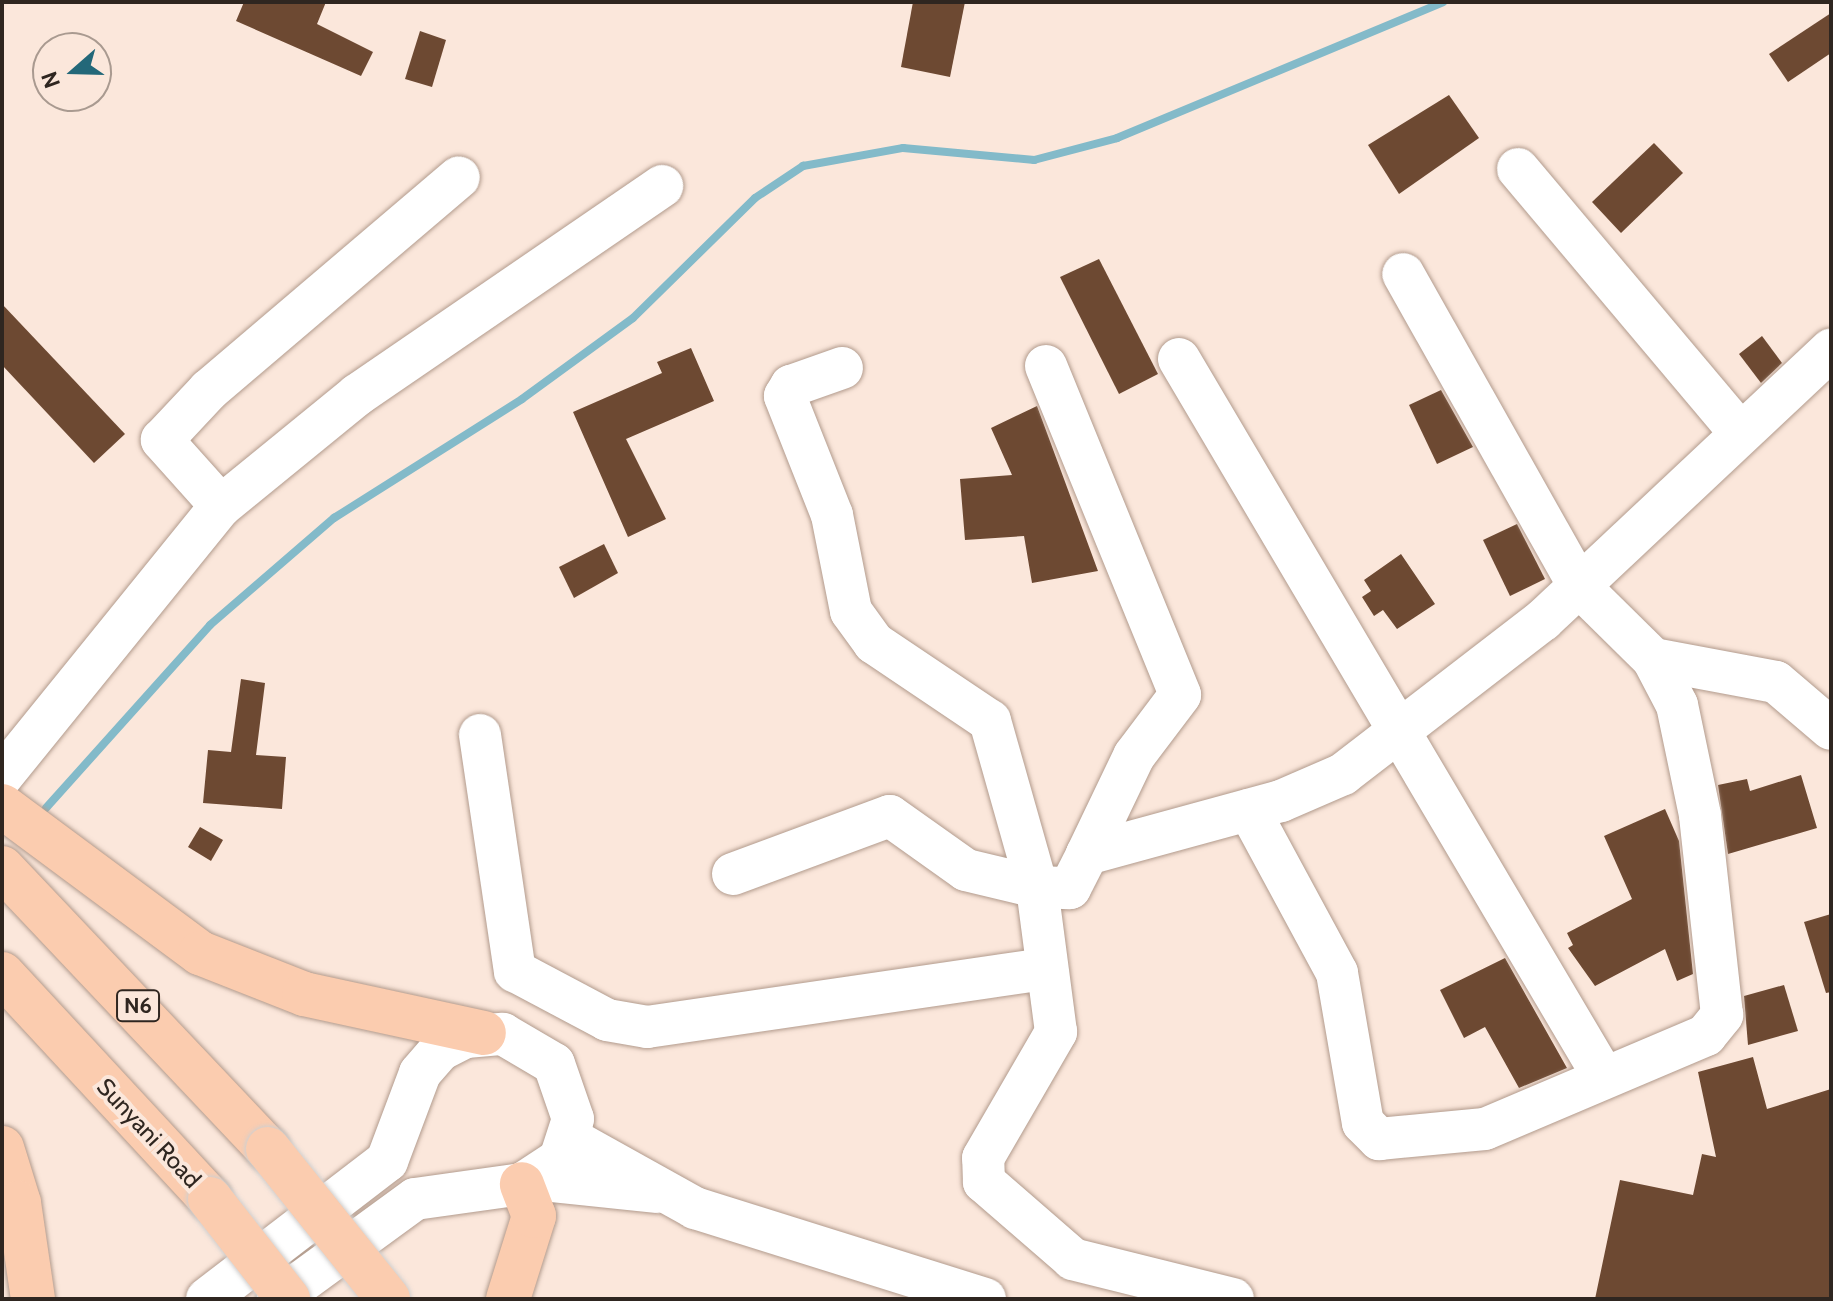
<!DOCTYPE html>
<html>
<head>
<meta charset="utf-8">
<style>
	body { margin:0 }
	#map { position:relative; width:1833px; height:1301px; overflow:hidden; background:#fbe7db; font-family:Cabin,sans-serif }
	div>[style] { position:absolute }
	.stream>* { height:8px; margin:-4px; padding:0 4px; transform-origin:4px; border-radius:4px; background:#83bac9 }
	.building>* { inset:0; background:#6d4932 }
	.roads { filter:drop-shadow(0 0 2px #b29b8d) drop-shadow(0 0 2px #b29b8d) }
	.minor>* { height:42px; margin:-21px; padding:0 21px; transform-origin:21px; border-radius:21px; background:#fff }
	.major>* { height:44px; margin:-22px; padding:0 22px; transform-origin:22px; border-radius:22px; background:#fbccaf }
	.bridges { filter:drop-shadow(0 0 2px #d1cfce) drop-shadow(0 0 2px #d1cfce) }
	.major-bridge>* { height:44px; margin:-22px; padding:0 22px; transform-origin:22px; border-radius:22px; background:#fbccaf }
	span { translate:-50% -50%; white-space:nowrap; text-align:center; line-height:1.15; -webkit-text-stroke:8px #fbe7db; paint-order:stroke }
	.shield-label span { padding:2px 6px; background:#fbe7db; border:2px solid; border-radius:6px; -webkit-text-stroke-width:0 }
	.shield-label { font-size:22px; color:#2f2620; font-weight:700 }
	.street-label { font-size:24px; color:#2f2620 }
	.frame { position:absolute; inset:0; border:4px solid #2f2620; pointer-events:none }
	.north { position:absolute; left:32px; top:32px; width:80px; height:80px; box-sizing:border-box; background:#fbe7db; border:2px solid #a99a90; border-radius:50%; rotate:250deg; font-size:22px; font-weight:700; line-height:32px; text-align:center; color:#2f2620 }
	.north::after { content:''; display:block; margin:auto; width:28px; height:36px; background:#236879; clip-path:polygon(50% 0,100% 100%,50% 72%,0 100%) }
</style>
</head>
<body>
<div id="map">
	<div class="stream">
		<div style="left:46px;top:808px;width:246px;rotate:-48.1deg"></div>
		<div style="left:210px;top:625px;width:164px;rotate:-40.8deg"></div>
		<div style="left:334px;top:518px;width:222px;rotate:-32.3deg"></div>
		<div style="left:522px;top:399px;width:137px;rotate:-36.1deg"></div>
		<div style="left:633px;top:318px;width:171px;rotate:-44.5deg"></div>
		<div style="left:755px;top:198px;width:58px;rotate:-33.7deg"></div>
		<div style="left:803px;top:166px;width:102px;rotate:-10.2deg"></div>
		<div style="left:903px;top:148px;width:132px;rotate:5.2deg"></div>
		<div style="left:1034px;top:160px;width:86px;rotate:-14.8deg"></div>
		<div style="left:1117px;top:138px;width:353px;rotate:-22.6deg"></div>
	</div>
	<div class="building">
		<div style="clip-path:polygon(244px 2px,326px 2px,317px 24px,373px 52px,361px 76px,236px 21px)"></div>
		<div style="clip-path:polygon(913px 2px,965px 2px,950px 77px,901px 67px)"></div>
		<div style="clip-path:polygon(1831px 13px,1831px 53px,1788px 82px,1769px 54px)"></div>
		<div style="clip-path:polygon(420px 31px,446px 40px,432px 87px,405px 79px)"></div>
		<div style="clip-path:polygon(1449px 95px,1479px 138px,1399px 194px,1368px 145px)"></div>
		<div style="clip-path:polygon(1654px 143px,1683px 173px,1621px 233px,1592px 202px)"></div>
		<div style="clip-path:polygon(1099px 259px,1158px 374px,1119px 394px,1060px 277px)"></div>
		<div style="clip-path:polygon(2px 304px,125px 434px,94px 463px,2px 365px)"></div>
		<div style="clip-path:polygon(1762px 336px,1782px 363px,1761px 383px,1739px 354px)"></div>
		<div style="clip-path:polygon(691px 348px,714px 401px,626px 439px,666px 519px,628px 537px,573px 412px,662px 373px,657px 362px)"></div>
		<div style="clip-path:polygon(1441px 390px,1473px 447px,1437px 464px,1409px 405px)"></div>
		<div style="clip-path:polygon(1037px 406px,1098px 571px,1032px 583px,1024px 536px,965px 540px,960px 479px,1012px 475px,991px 428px)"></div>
		<div style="clip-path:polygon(1517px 524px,1545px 579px,1510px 596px,1483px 540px)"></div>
		<div style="clip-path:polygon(604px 544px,618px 573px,574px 598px,559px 567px)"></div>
		<div style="clip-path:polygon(1401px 554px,1435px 604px,1397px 629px,1383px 610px,1374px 616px,1362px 597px,1371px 591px,1364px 580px)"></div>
		<div style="clip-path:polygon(241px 679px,265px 683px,256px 755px,286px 757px,282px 809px,203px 803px,208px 750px,231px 752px)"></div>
		<div style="clip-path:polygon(1801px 775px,1817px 828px,1728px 854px,1718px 785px,1747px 779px,1750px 791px)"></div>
		<div style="clip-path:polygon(1665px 809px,1679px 841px,1693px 974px,1677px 981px,1665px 949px,1595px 986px,1568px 948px,1573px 945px,1567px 933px,1632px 899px,1604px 836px)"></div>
		<div style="clip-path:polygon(200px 827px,223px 840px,211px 861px,188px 847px)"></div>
		<div style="clip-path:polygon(1831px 914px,1831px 992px,1826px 993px,1804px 922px)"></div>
		<div style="clip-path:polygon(1505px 958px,1567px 1068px,1519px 1088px,1485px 1027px,1464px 1038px,1440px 990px)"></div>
		<div style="clip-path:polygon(1784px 985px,1798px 1031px,1748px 1045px,1744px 996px)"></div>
		<div style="clip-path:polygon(1753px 1057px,1767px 1109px,1831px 1089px,1831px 1299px,1595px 1299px,1620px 1180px,1693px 1195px,1702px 1154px,1716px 1157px,1698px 1072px)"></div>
	</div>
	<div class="roads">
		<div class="minor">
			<div style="left:1518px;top:169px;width:343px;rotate:49.9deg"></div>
			<div style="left:1179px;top:359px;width:833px;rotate:59.4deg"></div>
			<div style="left:1046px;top:366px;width:355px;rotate:67.8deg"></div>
			<div style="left:1180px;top:695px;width:76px;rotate:127deg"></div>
			<div style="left:1134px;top:756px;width:109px;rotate:115.6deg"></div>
			<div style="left:221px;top:506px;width:89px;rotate:-131.8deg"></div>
			<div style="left:162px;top:440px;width:69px;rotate:-46.8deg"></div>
			<div style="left:209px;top:390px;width:328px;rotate:-40.4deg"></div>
			<div style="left:1653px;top:659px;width:125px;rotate:10.6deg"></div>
			<div style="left:1776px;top:682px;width:72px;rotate:40.5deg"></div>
			<div style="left:480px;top:735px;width:239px;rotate:81.6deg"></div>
			<div style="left:515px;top:971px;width:104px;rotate:28deg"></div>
			<div style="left:607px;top:1020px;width:41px;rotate:9.9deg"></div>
			<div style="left:647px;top:1027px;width:400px;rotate:-8.3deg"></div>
			<div style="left:2px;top:776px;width:348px;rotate:-51deg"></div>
			<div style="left:221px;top:506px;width:176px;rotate:-39.2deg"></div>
			<div style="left:357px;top:395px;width:370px;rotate:-34.4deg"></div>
			<div style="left:1249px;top:810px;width:185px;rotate:61.6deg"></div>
			<div style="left:1337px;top:973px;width:152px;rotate:80.2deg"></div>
			<div style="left:1363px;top:1123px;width:23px;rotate:45deg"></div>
			<div style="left:1379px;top:1139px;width:106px;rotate:-5.4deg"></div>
			<div style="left:1485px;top:1129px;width:240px;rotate:-23deg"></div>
			<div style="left:1706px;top:1035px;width:26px;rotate:-51deg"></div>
			<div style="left:1722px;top:1015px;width:201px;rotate:-96.3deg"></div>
			<div style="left:1700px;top:815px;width:112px;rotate:-101.8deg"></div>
			<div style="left:1677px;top:705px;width:52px;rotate:-117.6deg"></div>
			<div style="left:1653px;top:659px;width:104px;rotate:-135.4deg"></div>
			<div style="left:1579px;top:586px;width:358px;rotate:-119.4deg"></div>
			<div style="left:733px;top:874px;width:167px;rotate:-20.3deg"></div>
			<div style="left:890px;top:816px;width:93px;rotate:35.4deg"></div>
			<div style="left:966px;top:870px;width:73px;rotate:13.5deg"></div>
			<div style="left:1037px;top:887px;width:173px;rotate:-105.8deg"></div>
			<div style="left:990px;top:721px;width:140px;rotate:-146.1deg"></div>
			<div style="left:874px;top:643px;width:39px;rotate:-126deg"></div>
			<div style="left:851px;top:611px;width:98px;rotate:-101.2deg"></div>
			<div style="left:832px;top:515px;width:128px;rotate:-111.6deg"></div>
			<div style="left:785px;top:396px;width:12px;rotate:-59deg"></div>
			<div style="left:791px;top:386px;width:54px;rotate:-19.4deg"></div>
			<div style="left:571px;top:1139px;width:142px;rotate:29.1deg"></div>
			<div style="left:695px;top:1208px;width:304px;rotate:17.4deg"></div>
			<div style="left:533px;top:1179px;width:124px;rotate:6deg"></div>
			<div style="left:207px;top:1299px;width:227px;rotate:-37.5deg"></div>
			<div style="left:387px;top:1161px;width:94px;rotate:-69.4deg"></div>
			<div style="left:420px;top:1073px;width:30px;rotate:-49deg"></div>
			<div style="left:440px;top:1050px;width:29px;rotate:-27deg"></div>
			<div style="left:466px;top:1037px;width:37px;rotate:-5deg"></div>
			<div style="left:503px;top:1034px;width:59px;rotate:30.5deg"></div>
			<div style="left:554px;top:1064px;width:58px;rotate:70.9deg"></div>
			<div style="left:573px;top:1119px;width:42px;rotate:108deg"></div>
			<div style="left:560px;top:1159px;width:45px;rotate:146.7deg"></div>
			<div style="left:522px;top:1184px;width:108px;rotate:172deg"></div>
			<div style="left:415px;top:1199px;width:170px;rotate:143.9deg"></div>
			<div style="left:1233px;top:1299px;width:165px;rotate:-166deg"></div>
			<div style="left:1073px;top:1259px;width:118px;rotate:-139.1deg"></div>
			<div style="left:984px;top:1182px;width:24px;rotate:-92deg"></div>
			<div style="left:983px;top:1158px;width:146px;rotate:-59.9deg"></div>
			<div style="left:1056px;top:1032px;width:146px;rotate:-97.5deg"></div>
			<div style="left:1037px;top:887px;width:33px;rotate:2deg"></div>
			<div style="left:1070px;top:888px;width:38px;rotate:-63deg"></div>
			<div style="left:1087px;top:854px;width:201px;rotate:-15.3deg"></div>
			<div style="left:1281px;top:801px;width:68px;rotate:-23.5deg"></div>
			<div style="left:1343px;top:774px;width:252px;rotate:-37.6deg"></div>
			<div style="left:1543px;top:620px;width:395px;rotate:-43.2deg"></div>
		</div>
		<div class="major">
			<div style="left:2px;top:806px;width:247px;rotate:36.6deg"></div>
			<div style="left:200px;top:953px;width:112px;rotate:21.5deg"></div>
			<div style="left:304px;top:994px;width:184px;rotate:12.2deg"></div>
			<div style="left:2px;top:868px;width:387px;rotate:46.6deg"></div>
			<div style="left:2px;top:974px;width:306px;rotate:47.2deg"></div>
			<div style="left:2px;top:1148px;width:58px;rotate:72.8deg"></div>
			<div style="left:19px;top:1203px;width:97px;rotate:81.7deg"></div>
			<div style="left:508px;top:1299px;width:87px;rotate:-72.6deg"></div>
			<div style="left:534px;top:1216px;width:34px;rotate:-111deg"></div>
		</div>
	</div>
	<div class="bridges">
		<div class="major-bridge">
			<div style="left:268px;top:1149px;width:192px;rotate:51.3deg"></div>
			<div style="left:210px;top:1199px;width:127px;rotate:52deg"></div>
		</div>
	</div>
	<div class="shield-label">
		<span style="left:138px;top:1006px">N6</span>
	</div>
	<div class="street-label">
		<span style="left:149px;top:1133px;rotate:47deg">Sunyani Road</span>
	</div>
	<div class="frame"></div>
	<div class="north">N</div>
</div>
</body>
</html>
